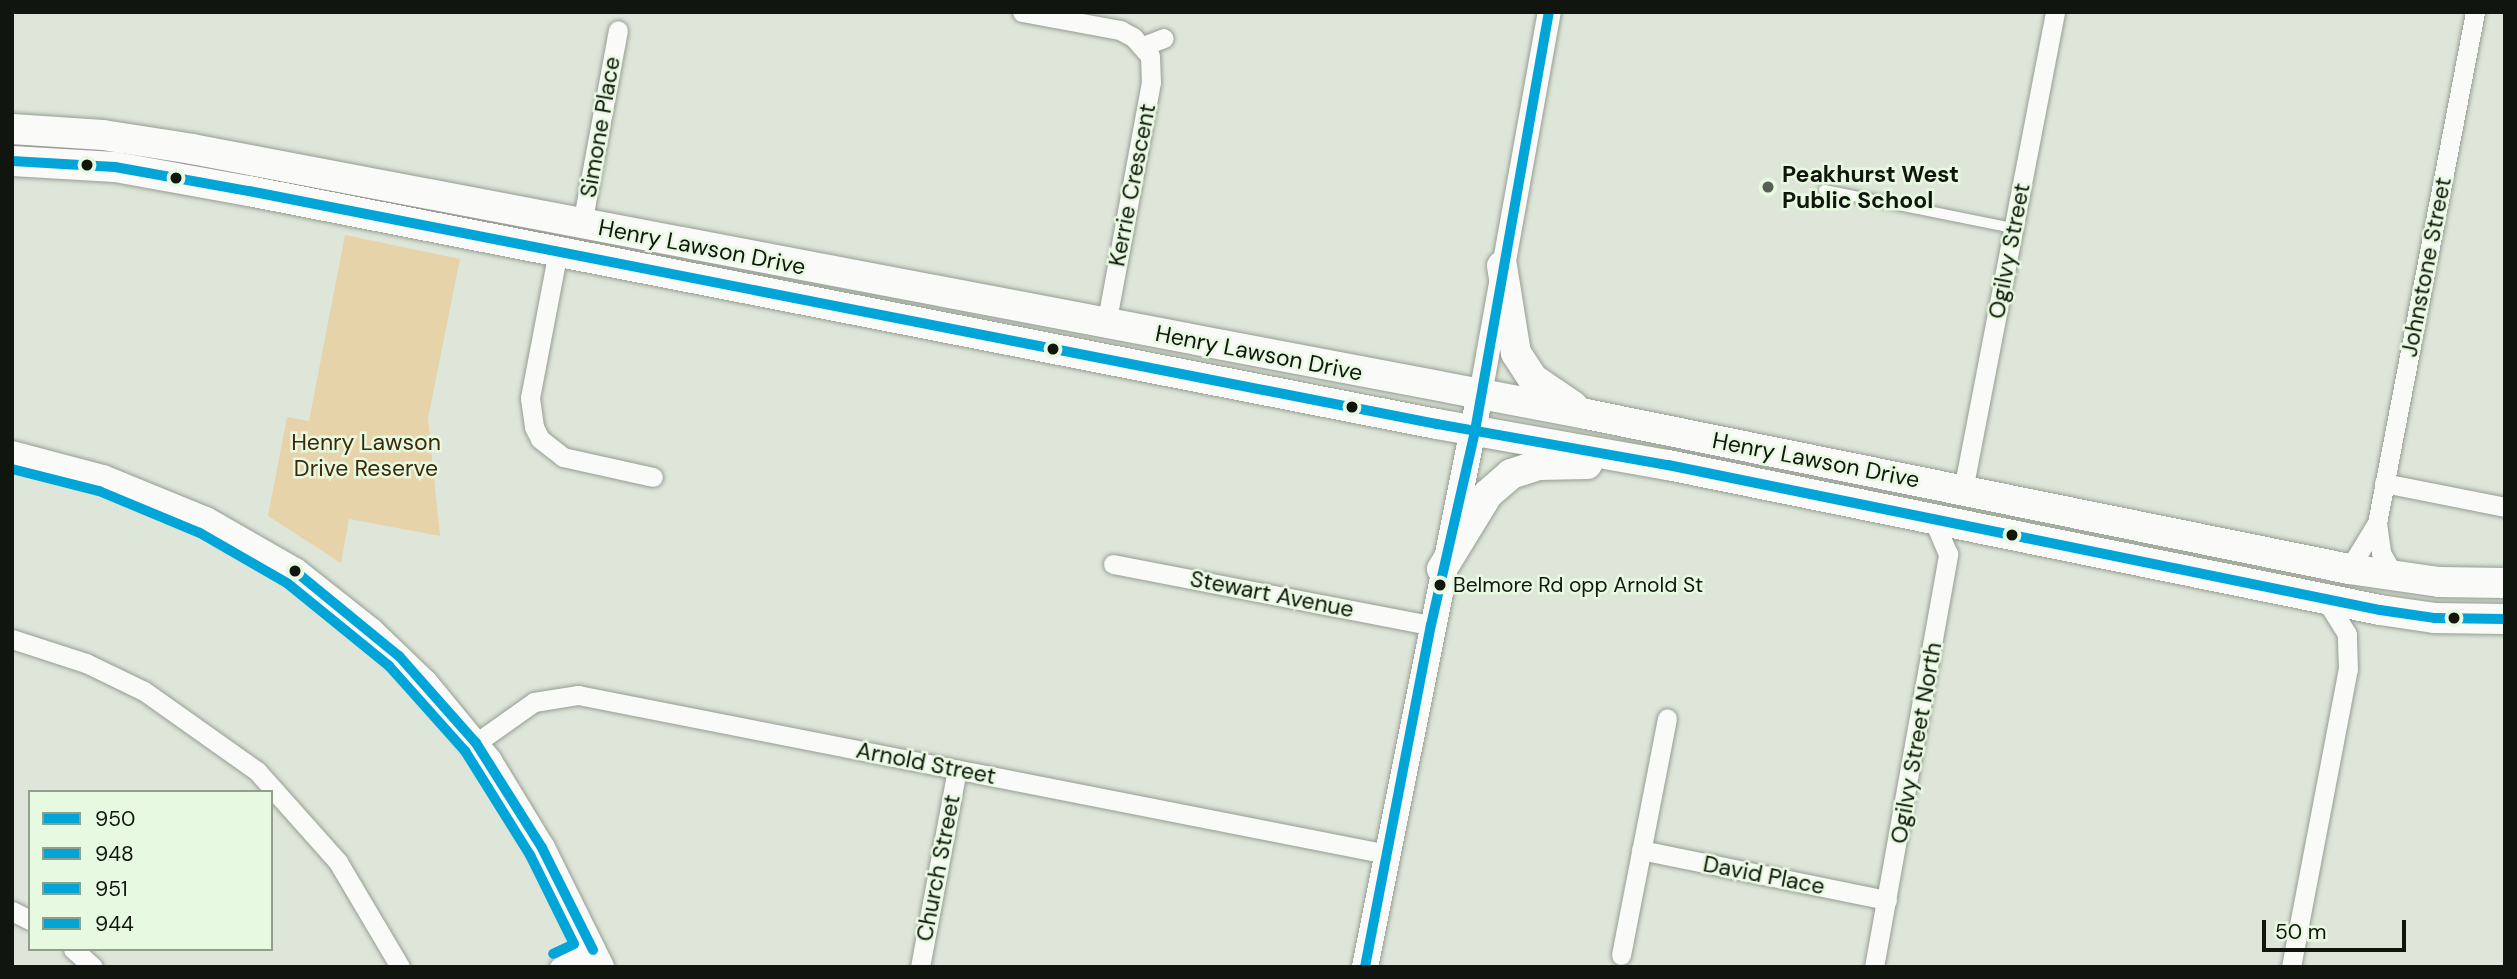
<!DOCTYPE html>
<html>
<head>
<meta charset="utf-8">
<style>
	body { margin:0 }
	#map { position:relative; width:2517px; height:979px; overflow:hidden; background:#dde6d9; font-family:"DM Sans",sans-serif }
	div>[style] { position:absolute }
	.green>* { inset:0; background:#e7d3aa }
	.roads { filter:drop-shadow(0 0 2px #969d93) drop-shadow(0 0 2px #969d93) }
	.service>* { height:10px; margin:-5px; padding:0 5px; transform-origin:5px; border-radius:5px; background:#fafbf9 }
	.minor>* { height:19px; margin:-9.5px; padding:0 9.5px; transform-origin:9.5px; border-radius:9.5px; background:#fafbf9 }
	.tertiary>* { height:23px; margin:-11.5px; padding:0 11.5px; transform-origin:11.5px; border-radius:11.5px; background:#fafbf9 }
	.secondary>* { height:26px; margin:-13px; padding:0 13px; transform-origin:13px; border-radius:13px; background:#fafbf9 }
	.primary>* { height:30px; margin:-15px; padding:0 15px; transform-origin:15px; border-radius:15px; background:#fafbf9 }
	.bus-1>* { height:10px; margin:-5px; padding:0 5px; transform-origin:5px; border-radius:5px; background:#02a5d8 }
	.bus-2>* { height:10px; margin:-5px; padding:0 5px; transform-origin:5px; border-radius:5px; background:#02a5d8 }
	.bus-3>* { height:10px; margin:-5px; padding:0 5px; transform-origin:5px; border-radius:5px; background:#02a5d8 }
	.bus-4>* { height:10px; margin:-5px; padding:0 5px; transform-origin:5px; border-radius:5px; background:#02a5d8 }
	.dots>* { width:19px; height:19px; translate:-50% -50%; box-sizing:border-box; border:4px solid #e7f9e0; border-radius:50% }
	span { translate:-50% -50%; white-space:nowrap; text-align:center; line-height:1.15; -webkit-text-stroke:5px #e7f9e0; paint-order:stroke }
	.bus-label { font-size:21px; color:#10160d }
	.left { translate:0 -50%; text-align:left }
	.street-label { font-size:23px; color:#10160d }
	.poi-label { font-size:23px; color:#10160d; font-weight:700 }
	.park-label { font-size:23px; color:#3c2908 }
	.frame { position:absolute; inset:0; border:14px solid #10160d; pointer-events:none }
	.legend { position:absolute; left:28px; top:790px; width:245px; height:161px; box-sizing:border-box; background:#e7f9e0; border:2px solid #919e8c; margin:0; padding:9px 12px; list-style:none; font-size:21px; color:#10160d }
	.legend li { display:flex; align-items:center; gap:14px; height:35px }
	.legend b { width:35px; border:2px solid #919e8c }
	.scale { position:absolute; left:2262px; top:920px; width:144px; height:32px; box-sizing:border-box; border:4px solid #10160d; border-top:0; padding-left:9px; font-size:21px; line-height:24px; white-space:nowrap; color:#10160d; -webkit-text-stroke:5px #e7f9e0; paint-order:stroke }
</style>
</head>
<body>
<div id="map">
	<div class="green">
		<div style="clip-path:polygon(345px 235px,460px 259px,428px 418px,440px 536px,349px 519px,341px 563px,268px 516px,287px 417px,309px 421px)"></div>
	</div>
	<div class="roads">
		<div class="service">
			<div style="left:1824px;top:190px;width:193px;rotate:11.4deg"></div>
		</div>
		<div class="minor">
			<div style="left:1022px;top:12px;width:100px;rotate:10.4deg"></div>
			<div style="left:1120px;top:30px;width:15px;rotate:28deg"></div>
			<div style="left:1133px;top:37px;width:25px;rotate:48deg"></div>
			<div style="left:1150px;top:56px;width:26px;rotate:88deg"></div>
			<div style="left:1151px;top:82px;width:246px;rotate:100.5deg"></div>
			<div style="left:1143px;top:46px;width:22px;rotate:-21deg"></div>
			<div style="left:582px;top:224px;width:197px;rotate:-79.5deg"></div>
			<div style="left:558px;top:251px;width:150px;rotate:100.8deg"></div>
			<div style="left:530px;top:398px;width:29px;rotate:82deg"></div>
			<div style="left:534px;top:427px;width:13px;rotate:63deg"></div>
			<div style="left:540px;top:439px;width:29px;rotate:38deg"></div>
			<div style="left:563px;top:457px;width:92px;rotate:12.5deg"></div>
			<div style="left:2384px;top:483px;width:123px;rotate:11.2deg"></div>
			<div style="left:1963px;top:490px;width:487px;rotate:-79.1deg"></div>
			<div style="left:2377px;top:523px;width:30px;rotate:82deg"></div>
			<div style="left:2381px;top:553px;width:28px;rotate:60deg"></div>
			<div style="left:1113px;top:564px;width:324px;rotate:10.9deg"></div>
			<div style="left:2349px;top:569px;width:54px;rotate:-58.7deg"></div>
			<div style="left:2377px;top:523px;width:520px;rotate:-79.14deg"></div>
			<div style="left:12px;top:639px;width:78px;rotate:18deg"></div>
			<div style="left:86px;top:663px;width:64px;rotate:25.8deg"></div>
			<div style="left:144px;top:691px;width:138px;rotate:35.3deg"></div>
			<div style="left:257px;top:771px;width:122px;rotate:48.3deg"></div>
			<div style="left:338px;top:862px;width:122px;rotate:59.4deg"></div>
			<div style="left:476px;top:743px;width:71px;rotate:-35.3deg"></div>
			<div style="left:534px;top:702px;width:45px;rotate:-9deg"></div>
			<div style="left:578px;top:695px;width:824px;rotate:11.12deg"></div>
			<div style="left:1641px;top:850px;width:251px;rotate:11.5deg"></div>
			<div style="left:12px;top:911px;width:20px;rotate:27deg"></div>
			<div style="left:73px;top:949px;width:27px;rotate:42deg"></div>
			<div style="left:1621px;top:955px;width:241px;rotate:-79deg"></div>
			<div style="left:559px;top:967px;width:38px;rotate:-27deg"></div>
			<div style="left:920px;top:967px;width:201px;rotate:-79.4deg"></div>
			<div style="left:1874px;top:967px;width:420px;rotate:-79.8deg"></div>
			<div style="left:1948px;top:554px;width:36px;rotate:-113deg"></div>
			<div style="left:2291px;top:967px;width:303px;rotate:-79.2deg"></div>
			<div style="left:2348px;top:669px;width:35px;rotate:-92deg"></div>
			<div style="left:2347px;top:634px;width:40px;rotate:-122deg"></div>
		</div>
		<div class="tertiary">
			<div style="left:1480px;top:394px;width:388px;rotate:-79.8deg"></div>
		</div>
		<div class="secondary">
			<div style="left:12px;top:454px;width:94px;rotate:14.8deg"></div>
			<div style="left:103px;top:478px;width:111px;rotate:22.2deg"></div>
			<div style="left:206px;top:520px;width:103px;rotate:29.8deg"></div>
			<div style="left:295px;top:571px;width:97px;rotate:38.3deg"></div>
			<div style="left:371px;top:631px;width:75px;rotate:43.9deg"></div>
			<div style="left:425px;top:683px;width:101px;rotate:50.6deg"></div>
			<div style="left:489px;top:761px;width:102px;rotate:58.7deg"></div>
			<div style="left:542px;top:848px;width:133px;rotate:63.6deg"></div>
			<div style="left:1365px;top:967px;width:584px;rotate:-78.65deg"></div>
		</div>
		<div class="primary">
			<div style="left:12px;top:129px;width:91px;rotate:3.8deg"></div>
			<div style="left:103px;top:135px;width:90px;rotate:8.9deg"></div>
			<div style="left:192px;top:149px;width:1419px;rotate:10.76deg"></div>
			<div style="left:1586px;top:414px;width:779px;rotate:11.48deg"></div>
			<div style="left:2349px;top:569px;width:91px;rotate:8.2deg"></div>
			<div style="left:2439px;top:582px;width:66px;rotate:0.9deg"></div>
			<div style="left:12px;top:161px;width:103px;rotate:3.3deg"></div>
			<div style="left:115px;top:167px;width:136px;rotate:10.2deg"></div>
			<div style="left:249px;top:191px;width:1211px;rotate:11.1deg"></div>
			<div style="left:1437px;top:424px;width:235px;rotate:10.1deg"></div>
			<div style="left:1668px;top:465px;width:727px;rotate:11.51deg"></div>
			<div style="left:2380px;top:610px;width:56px;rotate:8.3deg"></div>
			<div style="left:2435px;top:618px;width:70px;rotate:0.8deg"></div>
			<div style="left:1502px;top:266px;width:88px;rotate:80.9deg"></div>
			<div style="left:1516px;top:353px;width:31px;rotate:57deg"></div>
			<div style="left:1533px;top:379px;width:48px;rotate:34deg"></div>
			<div style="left:1442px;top:569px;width:88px;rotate:-58.5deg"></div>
			<div style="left:1488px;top:494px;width:30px;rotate:-41deg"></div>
			<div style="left:1511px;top:474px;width:29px;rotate:-18deg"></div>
			<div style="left:1539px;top:465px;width:48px;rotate:-1.2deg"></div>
		</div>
	</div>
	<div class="bus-1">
		<div style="left:12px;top:161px;width:103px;rotate:3.3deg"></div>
		<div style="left:115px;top:167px;width:136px;rotate:10.2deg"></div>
		<div style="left:249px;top:191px;width:1211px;rotate:11.1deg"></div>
		<div style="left:1437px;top:424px;width:235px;rotate:10.1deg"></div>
		<div style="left:1668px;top:465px;width:727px;rotate:11.51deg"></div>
		<div style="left:2380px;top:610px;width:56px;rotate:8.3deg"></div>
		<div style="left:2435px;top:618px;width:70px;rotate:0.8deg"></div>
	</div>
	<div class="bus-2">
		<div style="left:1365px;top:967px;width:348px;rotate:-79.1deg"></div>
		<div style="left:1431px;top:625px;width:199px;rotate:-77.2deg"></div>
		<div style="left:1475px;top:431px;width:425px;rotate:-80deg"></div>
	</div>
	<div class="bus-3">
		<div style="left:295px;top:571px;width:134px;rotate:39.3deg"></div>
		<div style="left:399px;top:656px;width:116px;rotate:48.5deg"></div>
		<div style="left:476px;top:743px;width:124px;rotate:57.8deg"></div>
		<div style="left:542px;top:848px;width:114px;rotate:63.4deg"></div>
	</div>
	<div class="bus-4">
		<div style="left:12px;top:469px;width:90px;rotate:14.2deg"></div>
		<div style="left:99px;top:491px;width:109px;rotate:22.6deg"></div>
		<div style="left:200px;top:533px;width:100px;rotate:29.9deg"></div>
		<div style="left:287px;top:583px;width:132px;rotate:39.1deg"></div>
		<div style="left:389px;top:666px;width:114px;rotate:48.2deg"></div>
		<div style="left:465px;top:751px;width:123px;rotate:58deg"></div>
		<div style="left:530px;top:855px;width:99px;rotate:63.7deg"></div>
		<div style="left:574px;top:944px;width:23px;rotate:155deg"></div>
	</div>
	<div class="dots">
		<div style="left:87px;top:165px;background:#10160d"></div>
		<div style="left:176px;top:178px;background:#10160d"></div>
		<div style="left:1768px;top:187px;background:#585f54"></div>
		<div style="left:1053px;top:349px;background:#10160d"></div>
		<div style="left:1352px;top:407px;background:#10160d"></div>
		<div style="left:2012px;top:535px;background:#10160d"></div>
		<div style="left:295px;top:571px;background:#10160d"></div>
		<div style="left:1440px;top:585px;background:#10160d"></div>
		<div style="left:2454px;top:618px;background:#10160d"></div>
	</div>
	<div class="bus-label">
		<span class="left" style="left:1453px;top:585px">Belmore Rd opp Arnold St</span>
	</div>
	<div class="street-label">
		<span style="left:600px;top:127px;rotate:-80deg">Simone Place</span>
		<span style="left:1132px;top:185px;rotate:-79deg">Kerrie Crescent</span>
		<span style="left:702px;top:247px;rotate:11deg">Henry Lawson Drive</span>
		<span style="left:2009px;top:251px;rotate:-79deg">Ogilvy Street</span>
		<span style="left:2426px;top:267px;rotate:-79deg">Johnstone Street</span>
		<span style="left:1259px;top:353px;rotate:11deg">Henry Lawson Drive</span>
		<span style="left:1816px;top:460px;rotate:11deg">Henry Lawson Drive</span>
		<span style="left:1272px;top:594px;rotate:11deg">Stewart Avenue</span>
		<span style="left:1916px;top:743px;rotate:-80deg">Ogilvy Street North</span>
		<span style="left:926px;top:763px;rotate:11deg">Arnold Street</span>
		<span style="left:938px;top:868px;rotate:-79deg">Church Street</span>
		<span style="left:1764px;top:875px;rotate:11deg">David Place</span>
	</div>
	<div class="poi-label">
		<span class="left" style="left:1782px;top:187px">Peakhurst West<br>Public School</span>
	</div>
	<div class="park-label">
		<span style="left:366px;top:455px">Henry Lawson<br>Drive Reserve</span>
	</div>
	<div class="frame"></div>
	<ul class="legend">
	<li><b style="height:9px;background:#02a5d8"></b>950</li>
	<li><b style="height:9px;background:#02a5d8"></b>948</li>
	<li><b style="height:9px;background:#02a5d8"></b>951</li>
	<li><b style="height:9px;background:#02a5d8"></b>944</li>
	</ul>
	<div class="scale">50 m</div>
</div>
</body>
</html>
